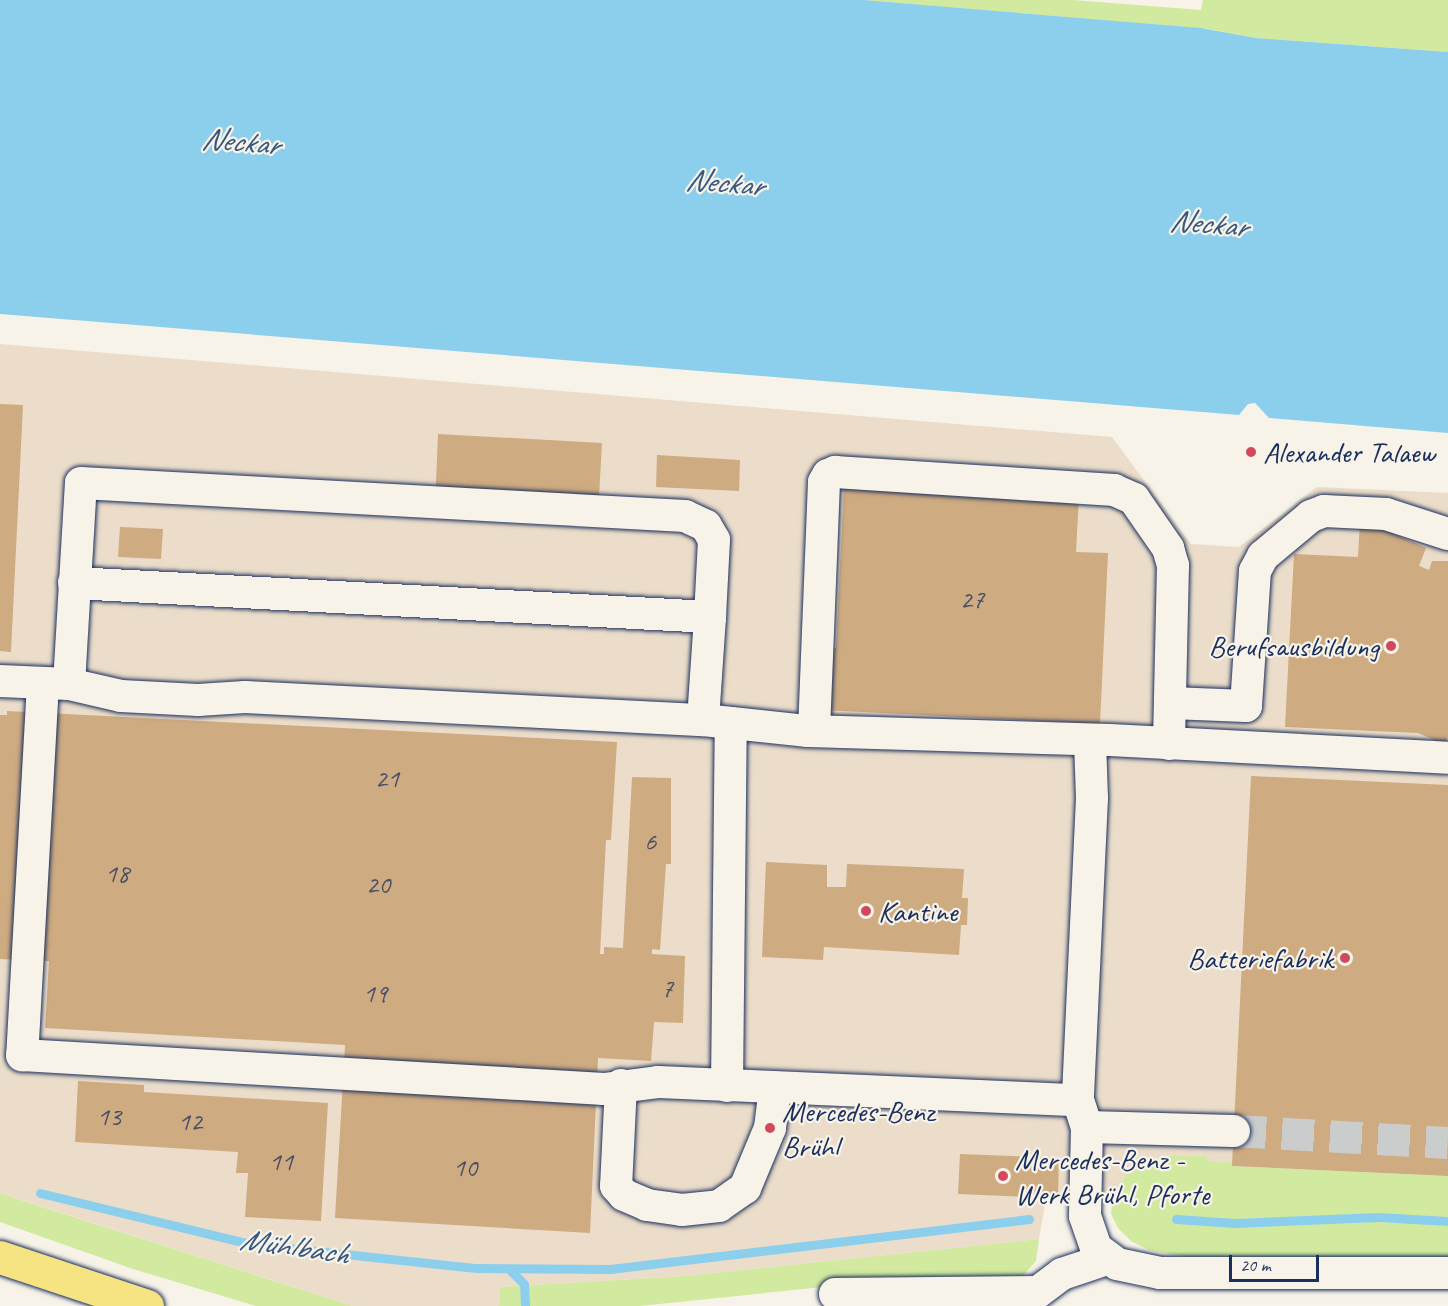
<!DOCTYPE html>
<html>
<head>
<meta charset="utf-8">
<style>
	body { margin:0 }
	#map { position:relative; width:1448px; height:1306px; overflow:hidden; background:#f7f3e8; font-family:Caveat,sans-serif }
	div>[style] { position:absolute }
	.built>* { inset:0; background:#ebddc9 }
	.green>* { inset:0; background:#d1ea9f }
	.water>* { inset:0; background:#8ccfed }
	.stream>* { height:9px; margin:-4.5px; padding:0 4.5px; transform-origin:4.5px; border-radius:4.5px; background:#8ccfed }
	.building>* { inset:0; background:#ceab81 }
	.minor-tunnel>* { height:32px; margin-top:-16px; transform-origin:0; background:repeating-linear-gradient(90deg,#cbcccc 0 32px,transparent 0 48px) }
	.roads { filter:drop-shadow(0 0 2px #1b2f5e) drop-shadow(0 0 2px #1b2f5e) }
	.minor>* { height:32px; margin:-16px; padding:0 16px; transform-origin:16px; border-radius:16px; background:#f7f3e8 }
	.highway>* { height:33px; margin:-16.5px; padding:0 16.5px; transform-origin:16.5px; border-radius:16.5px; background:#f6e381 }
	.dots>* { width:16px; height:16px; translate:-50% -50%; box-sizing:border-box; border:3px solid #f7f3e8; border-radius:50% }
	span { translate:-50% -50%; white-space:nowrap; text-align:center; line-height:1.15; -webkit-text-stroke:4.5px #f7f3e8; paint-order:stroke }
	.number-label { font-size:27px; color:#484e67 }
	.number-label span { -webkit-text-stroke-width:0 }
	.poi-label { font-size:30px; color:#1b2f5e }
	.left { translate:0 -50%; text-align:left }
	.right { translate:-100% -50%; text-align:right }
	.water-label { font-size:32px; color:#375782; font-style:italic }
	.scale { position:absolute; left:1229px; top:1255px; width:90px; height:27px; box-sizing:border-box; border:3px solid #1b2f5e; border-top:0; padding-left:8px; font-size:18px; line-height:21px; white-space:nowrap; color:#1b2f5e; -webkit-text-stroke:4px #f7f3e8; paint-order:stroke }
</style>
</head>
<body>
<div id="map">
	<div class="built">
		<div style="clip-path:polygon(0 344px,1112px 437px,1191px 544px,1239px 547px,1317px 487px,1448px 493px,1448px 1176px,1232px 1166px,1233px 1162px,1207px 1161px,1207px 1156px,1173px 1155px,1129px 1168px,1112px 1201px,1046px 1198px,1039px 1239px,685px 1276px,500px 1287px,499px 1306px,353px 1306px,0 1193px)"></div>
	</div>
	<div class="green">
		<div style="clip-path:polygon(864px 0,1073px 0,1201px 10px,1203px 0,1448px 0,1448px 52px,1256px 38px,1208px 29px)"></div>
		<div style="clip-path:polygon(1173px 1155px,1207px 1156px,1207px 1161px,1233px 1162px,1233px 1166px,1448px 1176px,1448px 1258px,1197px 1259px,1149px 1250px,1131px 1241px,1118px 1228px,1111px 1214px,1112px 1201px,1129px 1168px)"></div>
		<div style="clip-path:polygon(0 1193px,30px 1203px,353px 1306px,256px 1306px,133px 1269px,0 1222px)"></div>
		<div style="clip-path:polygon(1039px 1239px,1036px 1261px,1021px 1278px,852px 1284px,640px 1306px,499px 1306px,500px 1287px,685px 1276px)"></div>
	</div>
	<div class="water">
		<div style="clip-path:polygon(0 0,864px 0,1201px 28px,1256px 38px,1448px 52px,1448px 433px,1269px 418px,1255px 403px,1248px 404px,1239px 415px,0 314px)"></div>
	</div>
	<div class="stream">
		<div style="left:40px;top:1193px;width:217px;rotate:13.6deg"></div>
		<div style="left:251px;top:1244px;width:227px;rotate:6.1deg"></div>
		<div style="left:477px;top:1268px;width:133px;rotate:0.4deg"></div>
		<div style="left:610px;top:1269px;width:422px;rotate:-6.8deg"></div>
		<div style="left:1176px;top:1219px;width:59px;rotate:3.9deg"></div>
		<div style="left:1235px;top:1223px;width:143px;rotate:-2.4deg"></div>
		<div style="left:1378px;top:1217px;width:70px;rotate:3.3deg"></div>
		<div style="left:509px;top:1269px;width:21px;rotate:45deg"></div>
		<div style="left:524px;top:1284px;width:22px;rotate:87deg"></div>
	</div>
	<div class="building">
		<div style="clip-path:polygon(0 404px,23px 405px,11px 652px,0 651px)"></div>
		<div style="clip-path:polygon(438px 434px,602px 443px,598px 515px,435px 506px)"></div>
		<div style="clip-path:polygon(657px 455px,740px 460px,739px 491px,656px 487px)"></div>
		<div style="clip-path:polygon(844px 485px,1079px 496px,1076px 552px,1108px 553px,1100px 724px,822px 710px,825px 647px,836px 648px)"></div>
		<div style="clip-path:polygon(1360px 519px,1426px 548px,1419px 566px,1429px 570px,1432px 561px,1448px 561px,1448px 737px,1444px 744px,1418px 733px,1285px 727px,1294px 554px,1358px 557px)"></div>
		<div style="clip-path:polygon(120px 527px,163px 529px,161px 559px,118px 557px)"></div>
		<div style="clip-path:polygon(7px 711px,617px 742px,611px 840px,606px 840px,600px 954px,604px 954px,604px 947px,623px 948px,632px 777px,671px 778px,671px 864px,666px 864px,660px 950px,652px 949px,652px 954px,685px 956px,683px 1023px,654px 1022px,651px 1061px,598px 1058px,590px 1233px,335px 1218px,345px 1045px,45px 1028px,49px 961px,0 959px,0 715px,7px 715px)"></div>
		<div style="clip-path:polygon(1251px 776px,1448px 785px,1448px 1176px,1232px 1166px)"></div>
		<div style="clip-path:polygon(766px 862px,827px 865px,827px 887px,846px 887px,847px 864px,964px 869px,962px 898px,968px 898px,967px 925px,961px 925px,959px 955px,824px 947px,823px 960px,762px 957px)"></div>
		<div style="clip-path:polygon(78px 1081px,144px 1085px,144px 1092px,328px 1103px,321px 1221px,245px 1217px,248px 1173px,236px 1173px,238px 1152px,75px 1142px)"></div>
		<div style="clip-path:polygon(960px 1154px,1059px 1158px,1058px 1198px,958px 1194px)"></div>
	</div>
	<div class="minor-tunnel">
		<div style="left:1234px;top:1131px;width:214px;rotate:3.2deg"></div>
	</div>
	<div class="roads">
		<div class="minor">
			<div style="left:74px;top:583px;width:637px;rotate:3.06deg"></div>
			<div style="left:710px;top:617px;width:103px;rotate:93.9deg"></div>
			<div style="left:0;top:681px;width:69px;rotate:2.5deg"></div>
			<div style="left:69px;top:684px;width:53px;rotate:13deg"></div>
			<div style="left:121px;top:696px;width:77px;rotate:3deg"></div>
			<div style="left:198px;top:700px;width:47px;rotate:-3.7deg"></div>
			<div style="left:245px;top:697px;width:459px;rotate:2.9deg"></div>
			<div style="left:703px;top:720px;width:106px;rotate:6deg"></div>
			<div style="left:808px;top:731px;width:302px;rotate:1.7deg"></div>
			<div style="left:1110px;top:740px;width:338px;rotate:3deg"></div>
			<div style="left:43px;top:683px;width:373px;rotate:93.2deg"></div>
			<div style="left:22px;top:1055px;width:583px;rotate:3.34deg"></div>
			<div style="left:604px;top:1089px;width:54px;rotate:-7.4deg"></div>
			<div style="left:658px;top:1082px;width:420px;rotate:2.5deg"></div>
			<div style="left:69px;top:684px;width:201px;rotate:-86.6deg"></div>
			<div style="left:81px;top:483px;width:605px;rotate:3.13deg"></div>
			<div style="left:685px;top:516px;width:23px;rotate:25deg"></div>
			<div style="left:706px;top:526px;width:16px;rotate:60deg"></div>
			<div style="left:714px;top:540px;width:77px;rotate:93deg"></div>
			<div style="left:1171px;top:703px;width:75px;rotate:2.3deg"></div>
			<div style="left:1246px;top:706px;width:135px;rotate:-86.2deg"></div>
			<div style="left:1255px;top:571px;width:17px;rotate:-62deg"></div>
			<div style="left:1263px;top:556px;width:62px;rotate:-39.8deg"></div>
			<div style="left:1311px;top:516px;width:14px;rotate:-21deg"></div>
			<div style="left:1324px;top:511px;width:62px;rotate:2.8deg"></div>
			<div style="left:1386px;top:514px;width:65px;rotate:17.9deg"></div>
			<div style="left:814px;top:731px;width:249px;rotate:-87.7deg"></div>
			<div style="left:824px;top:482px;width:8px;rotate:-60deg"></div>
			<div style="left:828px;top:475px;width:8px;rotate:-23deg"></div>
			<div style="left:835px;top:472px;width:280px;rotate:3.7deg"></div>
			<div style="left:1114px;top:490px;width:22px;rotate:24deg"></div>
			<div style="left:1134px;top:499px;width:60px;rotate:55.2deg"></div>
			<div style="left:1168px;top:548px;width:18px;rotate:74deg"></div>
			<div style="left:1173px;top:565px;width:179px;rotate:91.3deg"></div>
			<div style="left:1090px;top:741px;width:57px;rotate:88deg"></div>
			<div style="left:1092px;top:798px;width:302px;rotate:92.7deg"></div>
			<div style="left:1078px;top:1100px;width:28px;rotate:72deg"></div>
			<div style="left:1087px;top:1127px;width:89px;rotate:91.3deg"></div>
			<div style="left:1085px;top:1216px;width:34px;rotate:71deg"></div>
			<div style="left:1096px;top:1248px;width:26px;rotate:37deg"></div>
			<div style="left:1117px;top:1264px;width:44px;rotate:11.8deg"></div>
			<div style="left:1160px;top:1273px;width:288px"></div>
			<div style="left:621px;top:1085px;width:101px;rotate:92.8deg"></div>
			<div style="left:616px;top:1186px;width:12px;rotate:48deg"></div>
			<div style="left:624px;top:1195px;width:25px;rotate:23deg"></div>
			<div style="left:647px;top:1205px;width:35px;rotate:8deg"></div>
			<div style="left:682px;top:1210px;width:37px;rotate:-6deg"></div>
			<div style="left:719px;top:1206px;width:32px;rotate:-35deg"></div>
			<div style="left:745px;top:1188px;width:65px;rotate:-67.4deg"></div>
			<div style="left:770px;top:1128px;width:41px;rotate:-83deg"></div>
			<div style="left:727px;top:1086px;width:363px;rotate:-89.4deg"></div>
			<div style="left:1087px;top:1127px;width:147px;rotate:1.6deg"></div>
			<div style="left:835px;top:1294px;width:203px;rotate:-0.6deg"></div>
			<div style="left:1038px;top:1292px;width:30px;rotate:-37deg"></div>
			<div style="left:1062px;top:1274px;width:47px;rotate:-18.4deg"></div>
		</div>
		<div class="highway">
			<div style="left:0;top:1257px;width:155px;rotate:18.4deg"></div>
		</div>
	</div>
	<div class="dots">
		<div style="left:1251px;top:452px;background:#d1495b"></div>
		<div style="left:1391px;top:646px;background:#d1495b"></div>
		<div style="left:866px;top:911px;background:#d1495b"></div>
		<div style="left:1345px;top:958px;background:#d1495b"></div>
		<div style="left:770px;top:1128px;background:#d1495b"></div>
		<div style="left:1003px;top:1176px;background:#d1495b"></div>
	</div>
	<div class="number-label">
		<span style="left:972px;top:600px">27</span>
		<span style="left:387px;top:779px">21</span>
		<span style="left:650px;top:842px">6</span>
		<span style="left:117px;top:874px">18</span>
		<span style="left:378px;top:885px">20</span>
		<span style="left:667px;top:989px">7</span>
		<span style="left:375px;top:994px">19</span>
		<span style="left:109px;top:1117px">13</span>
		<span style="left:190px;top:1122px">12</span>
		<span style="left:281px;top:1162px">11</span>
		<span style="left:465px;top:1168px">10</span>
	</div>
	<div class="poi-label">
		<span class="left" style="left:1263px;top:452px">Alexander Talaew</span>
		<span class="right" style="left:1379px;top:646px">Berufsausbildung</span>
		<span class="left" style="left:878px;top:911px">Kantine</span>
		<span class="right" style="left:1333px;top:958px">Batteriefabrik</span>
		<span class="left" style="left:782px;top:1128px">Mercedes-Benz<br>Brühl</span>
		<span class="left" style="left:1015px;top:1176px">Mercedes-Benz -<br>Werk Brühl, Pforte</span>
	</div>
	<div class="water-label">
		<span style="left:240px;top:142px;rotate:5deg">Neckar</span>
		<span style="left:724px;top:183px;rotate:5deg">Neckar</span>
		<span style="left:1208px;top:224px;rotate:5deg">Neckar</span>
		<span style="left:294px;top:1247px;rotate:8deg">Mühlbach</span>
	</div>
	<div class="scale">20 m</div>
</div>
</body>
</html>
